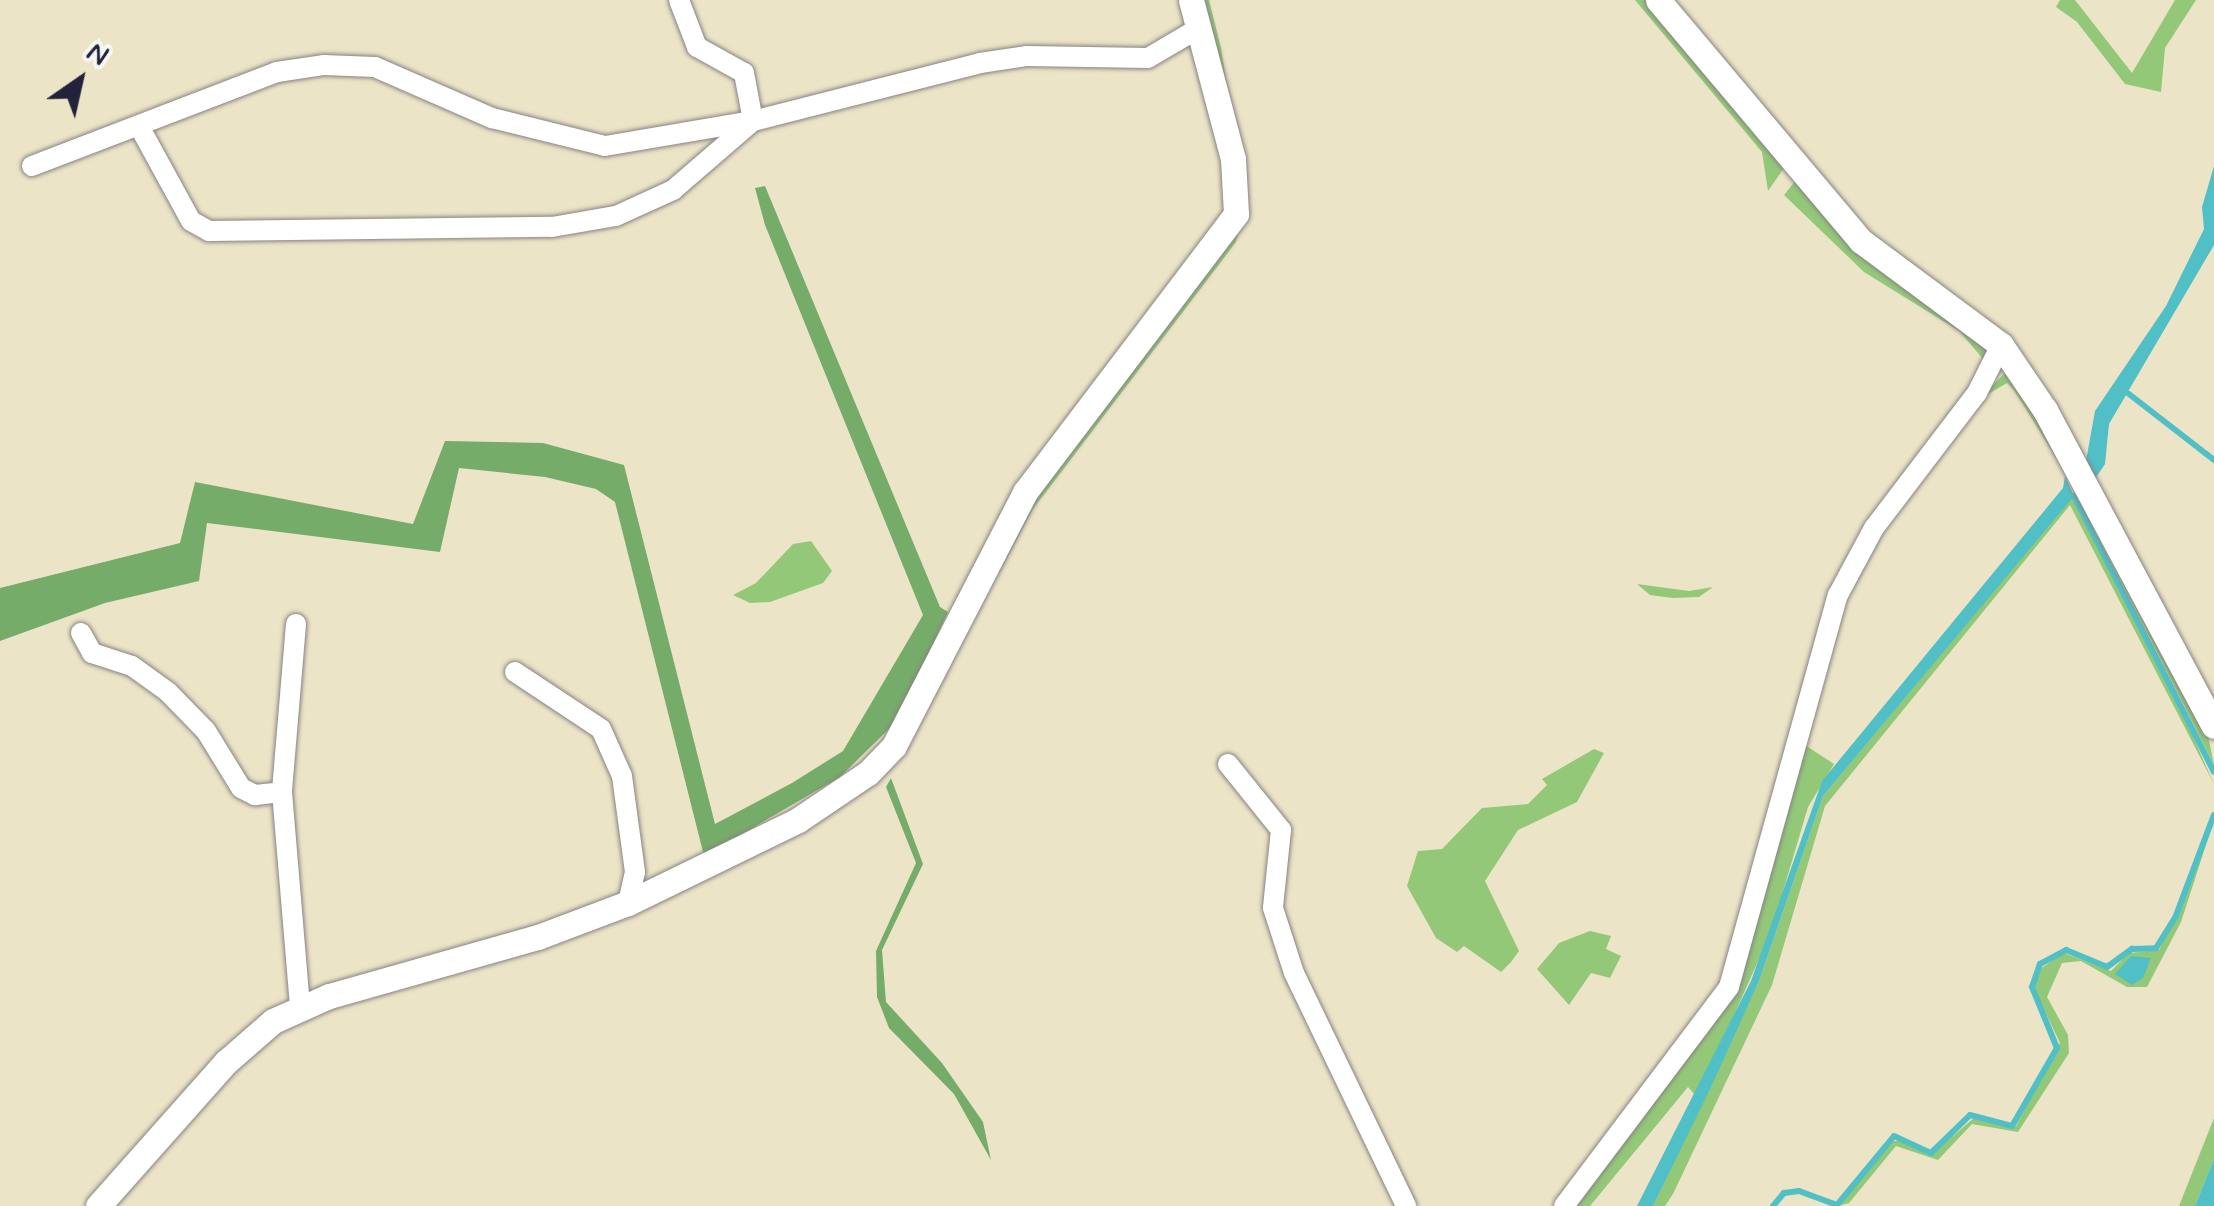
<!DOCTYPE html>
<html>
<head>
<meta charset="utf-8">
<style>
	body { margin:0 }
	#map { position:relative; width:2214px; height:1206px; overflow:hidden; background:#ece4c7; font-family:Mynerve,sans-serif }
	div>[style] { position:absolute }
	.green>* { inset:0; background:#93c879 }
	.forest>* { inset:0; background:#76ac69 }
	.water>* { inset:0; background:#51bfc6 }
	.stream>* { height:6px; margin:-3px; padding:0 3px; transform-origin:3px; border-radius:3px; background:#51bfc6 }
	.roads { filter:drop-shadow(0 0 2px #878381) drop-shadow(0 0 2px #878381) }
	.minor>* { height:20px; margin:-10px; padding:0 10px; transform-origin:10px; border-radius:10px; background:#fff }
	.tertiary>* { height:25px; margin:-12.5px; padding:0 12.5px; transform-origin:12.5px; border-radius:12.5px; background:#fff }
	span { translate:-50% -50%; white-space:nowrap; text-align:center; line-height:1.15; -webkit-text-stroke:9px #f6f6f2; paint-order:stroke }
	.north { position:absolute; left:30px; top:30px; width:100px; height:100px; -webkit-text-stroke:8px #f6f6f2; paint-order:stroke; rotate:34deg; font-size:28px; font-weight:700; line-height:40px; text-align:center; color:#22223b }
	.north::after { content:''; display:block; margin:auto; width:35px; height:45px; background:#22223b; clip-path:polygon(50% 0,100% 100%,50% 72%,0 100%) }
</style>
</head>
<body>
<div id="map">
	<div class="green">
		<div style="clip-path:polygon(1201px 0,1209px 0,1221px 48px,1240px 169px)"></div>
		<div style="clip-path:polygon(1635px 0,1648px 0,1784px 168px,1768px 191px,1762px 152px)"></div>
		<div style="clip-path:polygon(2060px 0,2075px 0,2132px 73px,2175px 0,2196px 0,2165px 48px,2161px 92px,2125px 84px,2077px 22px,2056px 7px)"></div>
		<div style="clip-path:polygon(1796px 180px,1995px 353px,1985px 361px,1959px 331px,1864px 272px,1784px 195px)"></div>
		<div style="clip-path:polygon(1242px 219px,1236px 242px,1033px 509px,999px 573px,991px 567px,1003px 540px)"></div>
		<div style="clip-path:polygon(2009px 369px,2206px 725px,2214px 765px,2071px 482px,2014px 390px,2007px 383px,1978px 400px)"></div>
		<div style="clip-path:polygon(2072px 497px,2175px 696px,2214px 784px,2070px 505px,1825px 806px,1772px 985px,1673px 1194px,1665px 1206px,1653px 1206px,1759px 981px,1823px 796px)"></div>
		<div style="clip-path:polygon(811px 541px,832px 571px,823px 583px,770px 602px,750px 603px,733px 595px,756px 583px,793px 544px)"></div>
		<div style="clip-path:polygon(1637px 584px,1689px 591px,1713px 587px,1699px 597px,1673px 598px,1650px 595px)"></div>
		<div style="clip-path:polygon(1802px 743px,1834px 764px,1808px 807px,1771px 932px,1723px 1040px,1695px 1095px,1688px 1087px,1590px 1206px,1571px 1206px,1709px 1031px)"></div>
		<div style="clip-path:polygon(1594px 749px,1604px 753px,1577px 802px,1518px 830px,1485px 881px,1519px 951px,1511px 962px,1501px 972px,1464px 946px,1457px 952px,1436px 938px,1407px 886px,1418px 851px,1442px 849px,1482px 808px,1528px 804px,1547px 785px,1542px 779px)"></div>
		<div style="clip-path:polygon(2214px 820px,2181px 922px,2147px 987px,2127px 987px,2081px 961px,2062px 963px,2047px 997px,2068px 1035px,2069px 1053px,2018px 1132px,1972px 1124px,1938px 1160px,1896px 1146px,1849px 1203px,1838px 1206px,1890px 1141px,1909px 1141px,1931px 1155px,1975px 1117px,2016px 1126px,2060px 1043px,2034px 988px,2040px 969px,2064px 953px,2111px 971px,2129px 953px,2159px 950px)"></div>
		<div style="clip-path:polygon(1590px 931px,1611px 936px,1606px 949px,1621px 956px,1610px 978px,1591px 973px,1569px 1005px,1537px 969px,1559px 943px)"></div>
		<div style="clip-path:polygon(2214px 1118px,2214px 1159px,2195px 1206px,2179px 1206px)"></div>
	</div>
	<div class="forest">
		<div style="clip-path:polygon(765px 186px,940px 607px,948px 612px,897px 721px,840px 777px,704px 856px,615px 502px,596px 489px,545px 477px,459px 468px,440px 552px,207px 523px,199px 581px,105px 603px,0 641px,0 588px,180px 543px,195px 482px,413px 524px,445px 441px,543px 443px,624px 465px,715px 824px,792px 783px,843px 751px,923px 615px,765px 225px,755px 188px)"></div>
		<div style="clip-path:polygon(891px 778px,923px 864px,882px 950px,886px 1002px,942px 1063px,983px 1122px,991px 1160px,954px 1094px,889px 1028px,877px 997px,876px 951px,916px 863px,886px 787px)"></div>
	</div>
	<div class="water">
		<div style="clip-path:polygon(2214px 166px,2214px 245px,2109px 424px,2105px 464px,2093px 482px,2086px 461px,2095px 411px,2166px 306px,2204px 229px,2202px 207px)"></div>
		<div style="clip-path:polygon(2065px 476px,2074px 496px,1823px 796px,1759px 981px,1712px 1085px,1653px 1206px,1637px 1206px,1751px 981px,1822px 781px,2063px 488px)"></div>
		<div style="clip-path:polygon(2131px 956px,2151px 958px,2143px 978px,2132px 985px,2115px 974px)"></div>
		<div style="clip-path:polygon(2214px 1159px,2214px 1206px,2195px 1206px)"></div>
	</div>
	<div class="stream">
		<div style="left:2129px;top:394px;width:108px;rotate:37.8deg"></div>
		<div style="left:2074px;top:496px;width:309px;rotate:63.1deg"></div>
		<div style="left:1773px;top:1206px;width:17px;rotate:-50deg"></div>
		<div style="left:1784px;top:1193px;width:15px;rotate:-8deg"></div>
		<div style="left:1799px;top:1191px;width:40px;rotate:20.2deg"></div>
		<div style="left:1837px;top:1205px;width:89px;rotate:-50.4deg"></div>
		<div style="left:1894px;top:1136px;width:41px;rotate:24.7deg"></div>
		<div style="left:1931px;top:1153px;width:54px;rotate:-44.3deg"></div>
		<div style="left:1970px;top:1115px;width:43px;rotate:14.7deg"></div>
		<div style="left:2012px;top:1126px;width:90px;rotate:-60deg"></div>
		<div style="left:2057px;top:1048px;width:66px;rotate:-112.3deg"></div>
		<div style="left:2032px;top:987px;width:24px;rotate:-71deg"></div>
		<div style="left:2040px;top:964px;width:30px;rotate:-28deg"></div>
		<div style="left:2066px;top:950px;width:44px;rotate:22.5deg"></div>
		<div style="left:2107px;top:967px;width:31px;rotate:-36deg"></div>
		<div style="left:2132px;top:949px;width:24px;rotate:-2deg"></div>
		<div style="left:2156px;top:948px;width:36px;rotate:-58deg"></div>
		<div style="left:2175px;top:918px;width:110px;rotate:-69.3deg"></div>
	</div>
	<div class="roads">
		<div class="minor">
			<div style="left:139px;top:126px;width:108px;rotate:61.3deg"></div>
			<div style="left:191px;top:221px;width:21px;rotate:29deg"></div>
			<div style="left:209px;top:231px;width:343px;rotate:-0.7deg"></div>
			<div style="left:552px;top:227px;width:65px;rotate:-9.8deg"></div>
			<div style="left:616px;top:216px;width:63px;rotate:-24.5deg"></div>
			<div style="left:673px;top:190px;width:106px;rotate:-40.8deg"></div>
			<div style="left:753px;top:121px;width:49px;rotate:-100.6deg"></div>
			<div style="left:744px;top:73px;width:54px;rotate:-151deg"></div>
			<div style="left:697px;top:47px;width:50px;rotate:-111deg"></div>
			<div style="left:32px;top:166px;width:262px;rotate:-21deg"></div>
			<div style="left:277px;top:72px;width:48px;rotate:-8.5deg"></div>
			<div style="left:324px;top:65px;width:51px;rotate:2.2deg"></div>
			<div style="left:375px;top:67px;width:128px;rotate:23.6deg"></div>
			<div style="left:492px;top:118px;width:116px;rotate:13.9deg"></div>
			<div style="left:605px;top:146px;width:150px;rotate:-9.6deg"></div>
			<div style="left:753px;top:121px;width:234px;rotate:-14.3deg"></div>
			<div style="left:980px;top:63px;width:48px;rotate:-8.5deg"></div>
			<div style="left:1027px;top:56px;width:121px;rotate:0.9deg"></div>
			<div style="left:1148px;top:58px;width:59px;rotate:-30.5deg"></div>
			<div style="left:296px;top:624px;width:169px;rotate:94.8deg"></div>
			<div style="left:282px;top:792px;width:215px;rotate:85.2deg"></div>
			<div style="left:81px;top:633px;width:23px;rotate:61deg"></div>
			<div style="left:92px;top:653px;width:42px;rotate:18deg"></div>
			<div style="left:132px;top:666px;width:44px;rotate:35.8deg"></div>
			<div style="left:168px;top:692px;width:54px;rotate:45.7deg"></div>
			<div style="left:206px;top:731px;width:67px;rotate:58.4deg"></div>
			<div style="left:241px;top:788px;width:16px;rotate:27deg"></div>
			<div style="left:255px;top:795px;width:27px;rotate:-6deg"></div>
			<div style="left:515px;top:672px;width:103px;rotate:33.5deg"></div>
			<div style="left:601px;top:729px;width:51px;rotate:65.9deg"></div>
			<div style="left:622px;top:776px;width:97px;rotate:82.3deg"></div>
			<div style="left:635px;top:872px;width:32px;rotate:103deg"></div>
			<div style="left:1228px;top:764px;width:85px;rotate:51.2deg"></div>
			<div style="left:1281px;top:830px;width:78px;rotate:95.9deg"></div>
			<div style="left:1273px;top:908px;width:68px;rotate:72.1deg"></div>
			<div style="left:1294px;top:973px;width:259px;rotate:64.3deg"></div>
			<div style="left:1564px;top:1206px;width:274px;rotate:-53deg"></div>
			<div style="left:1729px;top:987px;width:407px;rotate:-74.5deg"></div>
			<div style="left:1838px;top:595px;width:76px;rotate:-61.8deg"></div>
			<div style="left:1874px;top:528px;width:170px;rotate:-52.7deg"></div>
			<div style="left:1977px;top:393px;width:54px;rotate:-63.4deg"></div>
		</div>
		<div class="tertiary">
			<div style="left:1658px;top:0;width:315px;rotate:49.9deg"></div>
			<div style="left:1861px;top:241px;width:174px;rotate:36.6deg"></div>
			<div style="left:2001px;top:345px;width:78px;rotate:55.9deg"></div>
			<div style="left:2045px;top:410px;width:358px;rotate:61.9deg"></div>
			<div style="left:98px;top:1206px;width:193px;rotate:-48.4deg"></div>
			<div style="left:226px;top:1062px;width:62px;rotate:-41.1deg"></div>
			<div style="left:273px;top:1021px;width:61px;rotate:-24.1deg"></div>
			<div style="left:329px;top:996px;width:217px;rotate:-15.8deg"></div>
			<div style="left:538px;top:937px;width:96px;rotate:-20.7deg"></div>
			<div style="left:628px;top:903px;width:189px;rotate:-26deg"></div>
			<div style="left:798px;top:820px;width:84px;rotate:-33.9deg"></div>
			<div style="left:868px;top:773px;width:37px;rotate:-46deg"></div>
			<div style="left:894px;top:746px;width:286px;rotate:-62.7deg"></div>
			<div style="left:1025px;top:492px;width:349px;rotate:-52.8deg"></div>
			<div style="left:1236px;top:214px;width:55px;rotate:-93.1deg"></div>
			<div style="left:1233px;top:159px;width:164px;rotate:-104.8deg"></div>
		</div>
	</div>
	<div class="north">N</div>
</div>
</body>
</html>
